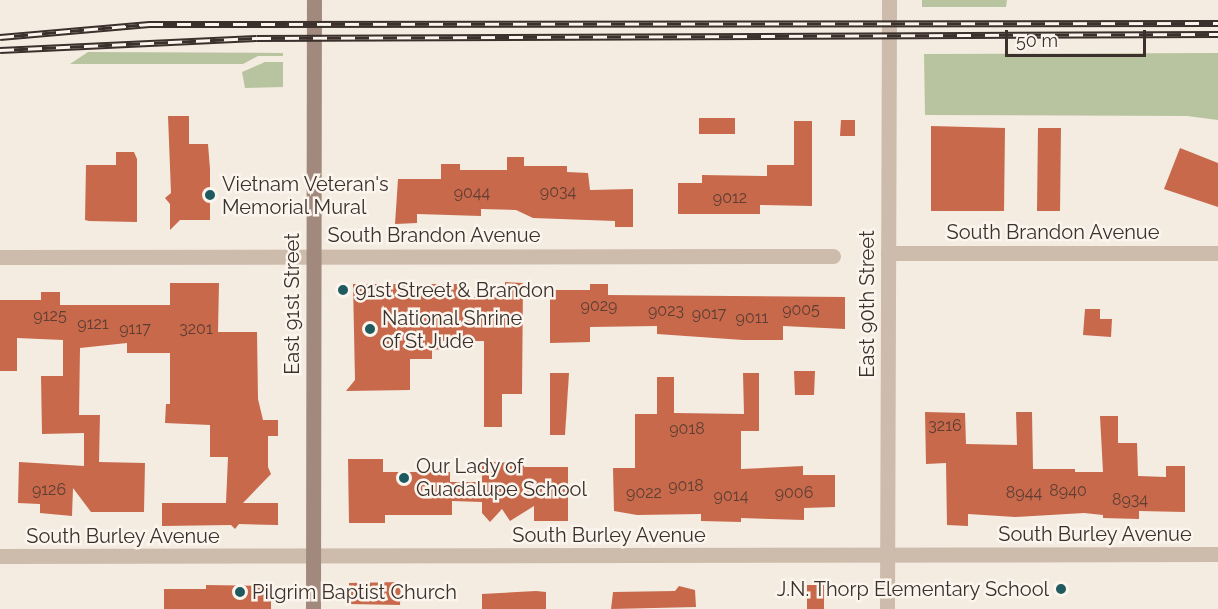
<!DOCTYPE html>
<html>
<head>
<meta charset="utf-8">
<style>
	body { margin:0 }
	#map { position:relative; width:1218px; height:609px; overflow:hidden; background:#f4ebe1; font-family:Raleway,sans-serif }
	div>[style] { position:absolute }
	.green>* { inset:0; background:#b8c4a0 }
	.building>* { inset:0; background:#c8694b }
	.street>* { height:15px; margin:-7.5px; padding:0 7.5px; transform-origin:7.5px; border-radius:7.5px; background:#cdbbac }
	.secondary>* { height:15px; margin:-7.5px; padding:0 7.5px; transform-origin:7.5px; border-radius:7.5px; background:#a18a7d }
	.rail>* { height:7px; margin-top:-3.5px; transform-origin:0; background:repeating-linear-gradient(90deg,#fbf5ee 0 14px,#3b302b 0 28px); box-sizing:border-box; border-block:2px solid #3b302b }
	.dots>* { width:16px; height:16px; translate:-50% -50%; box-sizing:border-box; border:3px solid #fbf5ee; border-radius:50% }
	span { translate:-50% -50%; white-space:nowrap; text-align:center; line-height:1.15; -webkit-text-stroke:5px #fbf5ee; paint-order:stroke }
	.number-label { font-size:16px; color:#5e3e33 }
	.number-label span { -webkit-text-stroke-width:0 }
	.poi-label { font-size:20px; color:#3b302b }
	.left { translate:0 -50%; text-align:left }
	.right { translate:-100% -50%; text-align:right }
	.street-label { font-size:20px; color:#3b302b }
	.scale { position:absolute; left:1005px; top:30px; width:141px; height:27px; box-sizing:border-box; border:3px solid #3b302b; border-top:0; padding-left:8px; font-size:18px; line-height:21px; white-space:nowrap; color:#3b302b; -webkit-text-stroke:4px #fbf5ee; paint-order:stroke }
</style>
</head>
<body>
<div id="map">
	<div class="green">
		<div style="clip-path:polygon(922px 0,1007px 0,1006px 7px,922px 7px)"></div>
		<div style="clip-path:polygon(88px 52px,283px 53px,283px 56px,258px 56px,243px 64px,70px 64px)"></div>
		<div style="clip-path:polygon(1218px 53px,1218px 120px,1187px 116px,925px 115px,924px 54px)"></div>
		<div style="clip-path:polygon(265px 62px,283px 62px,283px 87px,245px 88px,242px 72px)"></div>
	</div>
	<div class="building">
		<div style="clip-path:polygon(168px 116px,189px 116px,189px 144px,208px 144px,210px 169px,210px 220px,180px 220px,170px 230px,170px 204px,165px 198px,171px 193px)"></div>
		<div style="clip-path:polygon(699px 118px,735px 118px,735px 134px,699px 134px)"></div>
		<div style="clip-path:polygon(841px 120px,855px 120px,855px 136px,840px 136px)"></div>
		<div style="clip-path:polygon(794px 121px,812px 121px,812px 206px,760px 205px,760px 214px,678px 214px,678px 183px,702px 183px,702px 175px,767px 176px,767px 165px,794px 165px)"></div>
		<div style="clip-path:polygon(931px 126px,1005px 128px,1004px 211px,931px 211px)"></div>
		<div style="clip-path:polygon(1038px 128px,1061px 128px,1060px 211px,1037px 211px)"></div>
		<div style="clip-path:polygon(1180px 148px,1218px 163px,1218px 207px,1164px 189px)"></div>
		<div style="clip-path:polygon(116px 152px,134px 152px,137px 159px,137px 222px,89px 221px,85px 220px,86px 165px,116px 165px)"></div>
		<div style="clip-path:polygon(507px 157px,524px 157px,524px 166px,567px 166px,567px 172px,588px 173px,590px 190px,633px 189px,633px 227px,615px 227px,615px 221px,533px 218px,516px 210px,481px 209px,481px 216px,417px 214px,417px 223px,395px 224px,398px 179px,441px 179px,441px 164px,460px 164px,460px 170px,507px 170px)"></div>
		<div style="clip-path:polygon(505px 282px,523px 283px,522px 394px,502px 394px,502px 427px,484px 427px,484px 341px,443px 341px,443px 349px,432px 350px,432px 359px,410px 359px,410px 390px,346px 391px,355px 380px,353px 284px,465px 284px,465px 297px,505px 297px)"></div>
		<div style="clip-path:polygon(170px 283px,219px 283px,218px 332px,257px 332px,258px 399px,263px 420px,278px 420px,278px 436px,268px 436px,268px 467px,271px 474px,243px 503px,278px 503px,278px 525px,239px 524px,235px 529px,231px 525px,162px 526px,162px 503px,226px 503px,228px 457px,210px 457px,210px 425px,165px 423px,166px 404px,170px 404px,170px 353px,127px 353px,127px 343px,80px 348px,79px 415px,100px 415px,99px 462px,145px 463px,144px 512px,91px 512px,73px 488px,72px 516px,40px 513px,40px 504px,18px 503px,19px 462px,84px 466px,84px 433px,42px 434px,41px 376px,63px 376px,63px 340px,17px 338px,17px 371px,0 371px,0 300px,41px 300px,41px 292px,60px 292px,60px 305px,170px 305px)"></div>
		<div style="clip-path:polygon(590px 284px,608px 284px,608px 295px,845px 297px,845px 329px,783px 326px,783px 340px,743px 340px,657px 334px,657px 326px,590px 327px,590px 342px,550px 343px,550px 290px,590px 290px)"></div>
		<div style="clip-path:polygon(1085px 309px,1100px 309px,1100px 319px,1112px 319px,1111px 337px,1083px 335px)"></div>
		<div style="clip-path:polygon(794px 371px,815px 371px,814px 395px,795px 395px)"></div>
		<div style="clip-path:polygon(550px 373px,569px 373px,565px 435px,550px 435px)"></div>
		<div style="clip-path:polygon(743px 373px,759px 373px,759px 431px,741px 431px,741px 469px,803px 466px,803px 475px,835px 475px,835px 507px,804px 508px,804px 520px,741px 518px,741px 522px,701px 521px,701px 514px,637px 515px,614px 511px,613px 468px,635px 468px,635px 414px,657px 414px,657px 377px,674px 377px,674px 413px,744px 414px)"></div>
		<div style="clip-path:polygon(925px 412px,965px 413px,966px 444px,1017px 445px,1016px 412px,1032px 412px,1033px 469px,1075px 469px,1075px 472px,1103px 472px,1100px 416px,1118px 416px,1118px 443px,1137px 443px,1138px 476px,1166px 477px,1166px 466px,1185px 466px,1185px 512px,1139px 511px,1139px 519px,1103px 518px,1103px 515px,1084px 513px,1015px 517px,968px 514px,968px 526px,947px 525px,946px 463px,926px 464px)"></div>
		<div style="clip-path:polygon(348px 459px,383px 459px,383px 472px,450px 472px,450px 482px,482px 482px,482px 461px,524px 464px,524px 467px,568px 467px,568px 521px,534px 521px,534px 506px,510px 521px,502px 509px,490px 522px,482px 513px,482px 502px,452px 501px,452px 515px,385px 515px,385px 523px,349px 523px)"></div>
		<div style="clip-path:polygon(401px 582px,400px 605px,349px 604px,349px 583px)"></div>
		<div style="clip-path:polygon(206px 585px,271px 586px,271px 609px,164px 609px,164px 589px,206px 589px)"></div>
		<div style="clip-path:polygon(807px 585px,824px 585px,824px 609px,807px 609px)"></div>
		<div style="clip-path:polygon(679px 586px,695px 590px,696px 607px,611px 609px,613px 592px,675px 591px)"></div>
		<div style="clip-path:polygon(536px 591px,546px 592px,546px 609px,482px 609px,482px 594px)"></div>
	</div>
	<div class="street">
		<div style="left:888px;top:253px;width:330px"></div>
		<div style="left:0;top:257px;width:833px;rotate:-0.07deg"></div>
		<div style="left:0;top:556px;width:1218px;rotate:-0.09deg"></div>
		<div style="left:887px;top:609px;width:609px;rotate:-89.81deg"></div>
	</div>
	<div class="secondary">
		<div style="left:313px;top:609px;width:609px;rotate:-89.91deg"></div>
	</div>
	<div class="rail">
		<div style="left:0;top:37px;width:150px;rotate:-5deg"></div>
		<div style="left:149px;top:24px;width:1069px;rotate:-0.05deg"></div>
		<div style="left:0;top:50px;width:257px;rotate:-2.7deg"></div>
		<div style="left:257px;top:38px;width:961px;rotate:-0.24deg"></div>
	</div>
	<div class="dots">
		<div style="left:210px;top:195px;background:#1f5a5e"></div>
		<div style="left:343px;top:290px;background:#1f5a5e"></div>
		<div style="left:370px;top:329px;background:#1f5a5e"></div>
		<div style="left:404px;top:478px;background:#1f5a5e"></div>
		<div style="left:1061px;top:589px;background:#1f5a5e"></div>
		<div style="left:240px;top:592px;background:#1f5a5e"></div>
	</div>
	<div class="number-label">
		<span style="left:558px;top:192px">9034</span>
		<span style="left:472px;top:193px">9044</span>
		<span style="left:730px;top:198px">9012</span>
		<span style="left:599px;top:306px">9029</span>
		<span style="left:801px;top:310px">9005</span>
		<span style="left:666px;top:311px">9023</span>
		<span style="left:709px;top:314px">9017</span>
		<span style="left:50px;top:316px">9125</span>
		<span style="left:752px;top:318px">9011</span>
		<span style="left:93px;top:324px">9121</span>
		<span style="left:135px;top:329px">9117</span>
		<span style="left:196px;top:329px">3201</span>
		<span style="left:945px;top:426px">3216</span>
		<span style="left:687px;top:429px">9018</span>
		<span style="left:686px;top:486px">9018</span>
		<span style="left:49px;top:490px">9126</span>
		<span style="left:1068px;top:491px">8940</span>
		<span style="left:644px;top:493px">9022</span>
		<span style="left:794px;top:493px">9006</span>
		<span style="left:1024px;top:493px">8944</span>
		<span style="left:731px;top:496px">9014</span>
		<span style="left:1130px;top:500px">8934</span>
	</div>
	<div class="poi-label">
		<span class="left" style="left:222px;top:196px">Vietnam Veteran's<br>Memorial Mural</span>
		<span class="left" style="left:355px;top:290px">91st Street &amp; Brandon</span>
		<span class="left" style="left:382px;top:330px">National Shrine<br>of St Jude</span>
		<span class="left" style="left:416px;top:478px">Our Lady of<br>Guadalupe School</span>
		<span class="right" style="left:1049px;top:589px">J.N. Thorp Elementary School</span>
		<span class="left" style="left:252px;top:592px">Pilgrim Baptist Church</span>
	</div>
	<div class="street-label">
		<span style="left:1053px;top:232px">South Brandon Avenue</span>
		<span style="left:434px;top:235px">South Brandon Avenue</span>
		<span style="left:292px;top:304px;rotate:-90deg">East 91st Street</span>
		<span style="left:867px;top:304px;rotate:-90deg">East 90th Street</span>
		<span style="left:1095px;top:534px">South Burley Avenue</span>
		<span style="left:609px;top:535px">South Burley Avenue</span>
		<span style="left:123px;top:536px">South Burley Avenue</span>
	</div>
	<div class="scale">50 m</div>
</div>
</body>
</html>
